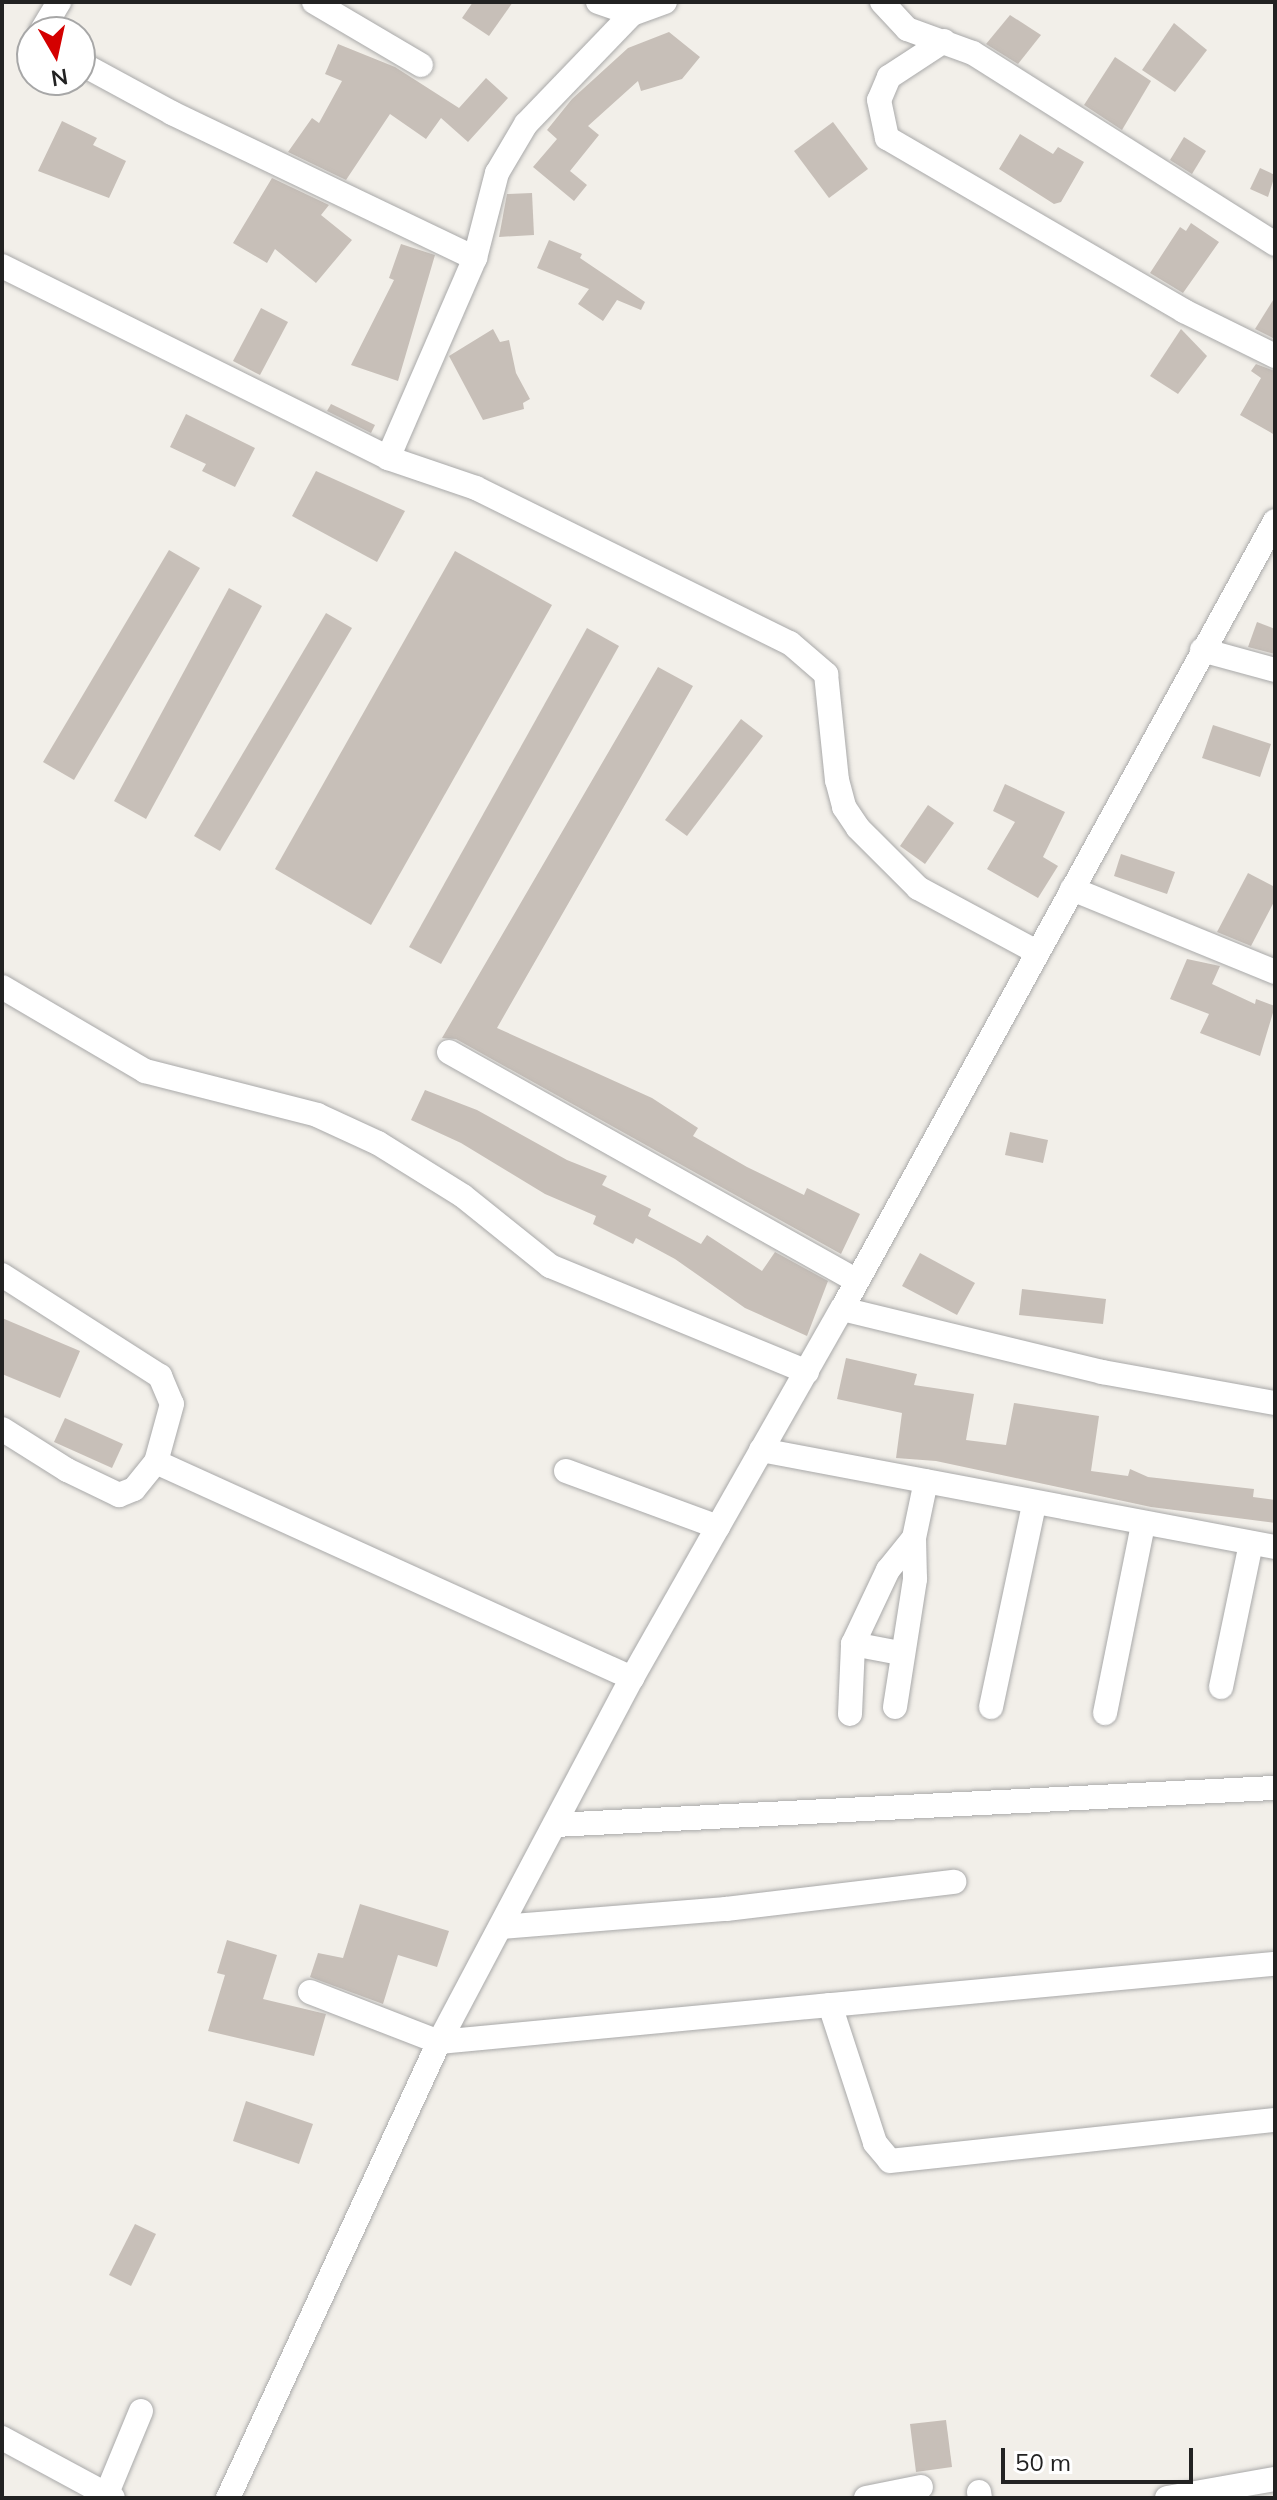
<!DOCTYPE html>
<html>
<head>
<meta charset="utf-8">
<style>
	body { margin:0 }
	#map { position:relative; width:1277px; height:2500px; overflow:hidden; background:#f2efe9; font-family:Mulish,sans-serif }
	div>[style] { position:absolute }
	.building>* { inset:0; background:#c7bfb8 }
	.roads { filter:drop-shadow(0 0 2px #a9a9a9) drop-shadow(0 0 2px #a9a9a9) }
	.minor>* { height:24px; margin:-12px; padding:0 12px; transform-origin:12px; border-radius:12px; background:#fff }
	span { translate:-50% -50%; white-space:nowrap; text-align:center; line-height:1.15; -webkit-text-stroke:6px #fff; paint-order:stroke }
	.frame { position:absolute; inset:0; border:4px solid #222; pointer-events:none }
	.north { position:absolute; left:16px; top:16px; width:80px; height:80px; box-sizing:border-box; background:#fff; border:2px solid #a7a7a7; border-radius:50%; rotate:171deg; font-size:22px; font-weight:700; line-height:32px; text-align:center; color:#222 }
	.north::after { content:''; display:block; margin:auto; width:28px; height:36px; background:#d40000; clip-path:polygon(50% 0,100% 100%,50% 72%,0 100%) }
	.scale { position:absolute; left:1001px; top:2448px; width:192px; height:36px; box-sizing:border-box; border:4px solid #222; border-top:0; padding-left:10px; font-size:24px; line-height:28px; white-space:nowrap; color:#222; -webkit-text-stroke:6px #fff; paint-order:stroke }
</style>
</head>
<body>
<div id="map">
	<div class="building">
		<div style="clip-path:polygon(473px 2px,513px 2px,489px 36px,462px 18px)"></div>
		<div style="clip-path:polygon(1010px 15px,1041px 35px,1018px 64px,986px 44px)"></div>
		<div style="clip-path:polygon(1174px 23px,1207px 50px,1175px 92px,1142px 70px)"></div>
		<div style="clip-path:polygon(669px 32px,700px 57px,682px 79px,641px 91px,638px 81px,588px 126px,599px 135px,570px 171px,587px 185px,574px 201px,533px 167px,557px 139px,547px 130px,572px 99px,628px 48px)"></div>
		<div style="clip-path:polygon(338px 44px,395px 67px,459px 108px,486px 78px,508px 98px,468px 142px,441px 118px,426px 139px,390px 114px,346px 180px,288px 152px,312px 118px,319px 123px,342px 81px,325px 74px)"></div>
		<div style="clip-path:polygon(1115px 57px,1151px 81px,1122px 130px,1084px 105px)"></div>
		<div style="clip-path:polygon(62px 121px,97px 138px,93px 145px,126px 161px,109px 198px,38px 171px)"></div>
		<div style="clip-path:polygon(833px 122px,868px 169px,829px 198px,794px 151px)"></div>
		<div style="clip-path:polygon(1020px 134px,1053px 154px,1058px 147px,1084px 162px,1061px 202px,1054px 204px,999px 169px)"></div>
		<div style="clip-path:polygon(1184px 137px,1206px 151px,1192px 174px,1170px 160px)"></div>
		<div style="clip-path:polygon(1260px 168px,1275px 175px,1268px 197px,1250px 189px)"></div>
		<div style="clip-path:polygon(272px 178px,329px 205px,321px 215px,352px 240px,316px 283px,275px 249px,267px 263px,233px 243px)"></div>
		<div style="clip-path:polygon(532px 193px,534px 235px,499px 237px,507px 194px)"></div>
		<div style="clip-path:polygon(1191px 223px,1219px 242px,1183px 293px,1150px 273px,1180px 227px,1186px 231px)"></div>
		<div style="clip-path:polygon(549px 240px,582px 254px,580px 258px,645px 302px,641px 310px,617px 300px,603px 321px,578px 304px,589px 289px,537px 268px)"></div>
		<div style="clip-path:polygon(401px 244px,435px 255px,398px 381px,351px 365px,394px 280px,389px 278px)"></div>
		<div style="clip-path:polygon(1275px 297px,1275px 339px,1255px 329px)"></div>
		<div style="clip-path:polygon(261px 308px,288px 322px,260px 375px,233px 361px)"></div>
		<div style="clip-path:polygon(493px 329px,500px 342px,509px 340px,516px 373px,530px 399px,523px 403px,524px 409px,483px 420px,449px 356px)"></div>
		<div style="clip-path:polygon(1181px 329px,1207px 356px,1178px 394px,1150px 376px)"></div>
		<div style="clip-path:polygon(1256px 364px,1275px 371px,1275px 435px,1240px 415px,1261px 378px,1251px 371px)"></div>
		<div style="clip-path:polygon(331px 404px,375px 425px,371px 433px,327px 411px)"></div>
		<div style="clip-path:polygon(186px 414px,255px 448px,235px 487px,202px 471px,206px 464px,170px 447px)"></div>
		<div style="clip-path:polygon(316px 471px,405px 511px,377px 562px,292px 516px)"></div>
		<div style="clip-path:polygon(169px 550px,200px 568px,74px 780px,43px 762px)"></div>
		<div style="clip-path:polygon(455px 551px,552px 605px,371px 925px,275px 869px)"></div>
		<div style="clip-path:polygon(229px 588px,262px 606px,146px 819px,114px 801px)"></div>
		<div style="clip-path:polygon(326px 613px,352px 628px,220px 851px,194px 836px)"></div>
		<div style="clip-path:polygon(1257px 622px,1275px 629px,1275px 654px,1248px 647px)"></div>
		<div style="clip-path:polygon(587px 628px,619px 646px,441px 964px,409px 947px)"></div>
		<div style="clip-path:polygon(658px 667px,693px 686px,497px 1028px,652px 1098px,698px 1128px,693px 1136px,747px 1167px,804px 1195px,807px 1188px,860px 1214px,841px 1254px,456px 1039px,442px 1038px)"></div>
		<div style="clip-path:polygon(741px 719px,763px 736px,687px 836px,665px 820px)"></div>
		<div style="clip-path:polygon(1213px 725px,1271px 744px,1260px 777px,1202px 758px)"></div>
		<div style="clip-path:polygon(1005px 784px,1065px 812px,1043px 857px,1058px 866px,1038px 898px,987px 869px,1015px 822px,993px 811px)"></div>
		<div style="clip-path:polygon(928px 805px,954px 823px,925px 864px,900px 846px)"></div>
		<div style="clip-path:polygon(1121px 854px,1175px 872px,1167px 894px,1114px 876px)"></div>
		<div style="clip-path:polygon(1248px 873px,1275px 887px,1275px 900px,1251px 946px,1217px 932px)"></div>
		<div style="clip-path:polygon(1187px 959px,1220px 966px,1212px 984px,1255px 1004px,1256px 999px,1275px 1006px,1260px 1056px,1200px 1033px,1209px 1014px,1170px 999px)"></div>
		<div style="clip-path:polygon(425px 1090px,477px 1110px,567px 1160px,607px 1176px,602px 1185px,651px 1209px,648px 1216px,701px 1244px,707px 1235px,762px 1271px,775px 1252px,828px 1281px,807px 1336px,745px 1308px,675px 1259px,636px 1238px,633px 1244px,593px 1224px,596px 1216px,545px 1194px,461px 1143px,411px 1120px)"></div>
		<div style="clip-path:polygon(1010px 1132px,1048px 1140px,1043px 1163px,1005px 1155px)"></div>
		<div style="clip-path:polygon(920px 1253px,975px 1283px,957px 1315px,902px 1286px)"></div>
		<div style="clip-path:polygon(1022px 1289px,1106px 1299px,1103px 1324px,1019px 1315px)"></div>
		<div style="clip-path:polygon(2px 1318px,80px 1351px,60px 1398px,2px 1374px)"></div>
		<div style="clip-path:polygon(846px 1358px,917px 1374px,914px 1385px,974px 1394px,966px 1440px,1006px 1445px,1014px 1403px,1099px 1416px,1091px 1471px,1128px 1476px,1130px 1469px,1148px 1477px,1254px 1489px,1253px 1497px,1275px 1500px,1275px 1523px,1151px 1507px,936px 1461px,896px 1458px,902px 1413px,837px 1399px)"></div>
		<div style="clip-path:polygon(65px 1418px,123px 1444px,112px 1468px,54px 1442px)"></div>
		<div style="clip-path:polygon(360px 1904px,449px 1931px,437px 1967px,398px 1955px,383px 2004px,310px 1977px,318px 1953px,343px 1958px)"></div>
		<div style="clip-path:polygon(227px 1940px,277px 1955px,263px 1999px,326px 2014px,314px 2056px,208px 2031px,225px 1975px,217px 1973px)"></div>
		<div style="clip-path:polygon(246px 2101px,313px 2124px,299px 2164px,233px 2141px)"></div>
		<div style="clip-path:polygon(135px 2224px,156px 2234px,131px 2286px,109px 2275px)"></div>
		<div style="clip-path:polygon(946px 2420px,952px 2467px,916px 2472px,910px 2424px)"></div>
	</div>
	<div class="roads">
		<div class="minor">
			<div style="left:314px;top:2px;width:124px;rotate:30.5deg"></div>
			<div style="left:598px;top:2px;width:36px;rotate:19deg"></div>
			<div style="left:632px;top:14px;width:35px;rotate:-20deg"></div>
			<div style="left:882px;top:2px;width:37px;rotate:47deg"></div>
			<div style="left:907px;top:29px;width:70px;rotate:20deg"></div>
			<div style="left:973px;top:53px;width:357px;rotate:32.3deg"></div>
			<div style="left:41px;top:32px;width:35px;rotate:-59deg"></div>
			<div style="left:944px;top:41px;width:66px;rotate:146.8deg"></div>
			<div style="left:889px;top:77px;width:25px;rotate:113deg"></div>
			<div style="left:879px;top:100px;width:39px;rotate:78deg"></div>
			<div style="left:887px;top:138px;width:344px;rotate:30.2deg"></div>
			<div style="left:1184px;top:311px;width:102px;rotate:26.3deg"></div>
			<div style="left:80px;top:63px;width:105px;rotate:28.5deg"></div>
			<div style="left:172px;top:113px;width:336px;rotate:25.6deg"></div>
			<div style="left:2px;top:266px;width:431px;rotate:26.4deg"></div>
			<div style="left:388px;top:458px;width:93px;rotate:18.8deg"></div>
			<div style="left:476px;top:488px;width:350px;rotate:26.3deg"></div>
			<div style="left:790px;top:643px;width:48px;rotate:40.7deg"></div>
			<div style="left:826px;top:674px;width:107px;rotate:84.1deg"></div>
			<div style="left:837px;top:780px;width:28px;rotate:75deg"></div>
			<div style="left:844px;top:807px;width:25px;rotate:56deg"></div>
			<div style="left:858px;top:828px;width:85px;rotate:45deg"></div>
			<div style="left:918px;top:888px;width:135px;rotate:28.3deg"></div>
			<div style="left:388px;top:458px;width:218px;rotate:-66.5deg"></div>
			<div style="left:475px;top:258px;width:88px;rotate:-75.5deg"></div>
			<div style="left:497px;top:173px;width:57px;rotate:-59.4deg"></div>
			<div style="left:526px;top:124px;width:153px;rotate:-46.1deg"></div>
			<div style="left:1202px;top:650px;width:76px;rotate:15.3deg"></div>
			<div style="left:1072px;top:889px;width:219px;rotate:22.2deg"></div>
			<div style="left:2px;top:987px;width:166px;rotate:30.4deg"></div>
			<div style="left:145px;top:1071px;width:178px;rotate:14.3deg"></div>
			<div style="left:317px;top:1115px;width:67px;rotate:24.7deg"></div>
			<div style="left:378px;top:1143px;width:100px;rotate:31.9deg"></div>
			<div style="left:463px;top:1196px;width:112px;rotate:38.8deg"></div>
			<div style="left:550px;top:1266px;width:278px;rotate:22.4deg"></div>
			<div style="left:449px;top:1052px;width:467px;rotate:29.3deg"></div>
			<div style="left:2px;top:1275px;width:188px;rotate:32.6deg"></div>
			<div style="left:160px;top:1376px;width:30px;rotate:67deg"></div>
			<div style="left:172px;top:1404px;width:60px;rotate:105.4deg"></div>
			<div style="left:156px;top:1462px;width:523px;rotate:24.41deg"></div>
			<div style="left:842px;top:1309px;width:268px;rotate:13.6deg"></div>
			<div style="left:1102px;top:1372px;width:176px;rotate:10.2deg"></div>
			<div style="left:2px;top:1429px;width:77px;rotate:32.2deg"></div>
			<div style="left:67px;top:1470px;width:58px;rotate:25.7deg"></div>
			<div style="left:119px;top:1495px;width:16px;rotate:-22deg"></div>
			<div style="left:134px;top:1489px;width:35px;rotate:-51deg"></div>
			<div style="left:761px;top:1450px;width:523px;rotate:10.69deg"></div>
			<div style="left:566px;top:1471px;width:162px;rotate:20.2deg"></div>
			<div style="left:900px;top:1653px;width:48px;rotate:-169.2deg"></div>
			<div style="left:853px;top:1644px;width:82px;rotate:-64.7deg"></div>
			<div style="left:888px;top:1570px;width:41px;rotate:-50.9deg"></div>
			<div style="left:1221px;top:1687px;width:147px;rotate:-78.2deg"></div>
			<div style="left:895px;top:1707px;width:130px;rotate:-81.1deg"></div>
			<div style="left:915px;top:1579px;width:41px;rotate:-91.4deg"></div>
			<div style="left:914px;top:1538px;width:58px;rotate:-78.1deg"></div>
			<div style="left:991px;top:1707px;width:208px;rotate:-78deg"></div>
			<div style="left:1105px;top:1713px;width:192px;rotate:-78.6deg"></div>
			<div style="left:850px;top:1714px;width:70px;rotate:-87.5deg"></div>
			<div style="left:555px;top:1825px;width:719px;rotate:-2.95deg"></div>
			<div style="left:501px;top:1927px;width:226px;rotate:-4.6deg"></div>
			<div style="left:726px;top:1909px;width:230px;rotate:-6.8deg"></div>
			<div style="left:310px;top:1992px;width:138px;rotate:21.2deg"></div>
			<div style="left:439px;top:2042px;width:393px;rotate:-5.4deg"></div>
			<div style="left:830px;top:2005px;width:145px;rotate:71.9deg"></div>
			<div style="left:875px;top:2143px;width:23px;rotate:50deg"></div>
			<div style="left:890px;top:2161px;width:387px;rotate:-6.1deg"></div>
			<div style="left:830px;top:2005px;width:447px;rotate:-5.3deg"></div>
			<div style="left:2px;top:2438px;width:126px;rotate:28.4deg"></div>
			<div style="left:979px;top:2492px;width:6px;rotate:81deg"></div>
			<div style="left:105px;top:2498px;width:94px;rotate:-67.5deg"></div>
			<div style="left:228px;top:2498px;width:502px;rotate:-65.17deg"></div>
			<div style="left:439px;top:2042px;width:412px;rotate:-62.1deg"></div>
			<div style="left:632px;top:1678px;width:425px;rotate:-60.4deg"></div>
			<div style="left:842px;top:1309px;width:899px;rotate:-61.21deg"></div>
			<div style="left:866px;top:2498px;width:56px;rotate:-11.3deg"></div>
			<div style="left:1167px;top:2498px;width:110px;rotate:-10deg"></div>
		</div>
	</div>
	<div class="frame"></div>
	<div class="north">N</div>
	<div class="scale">50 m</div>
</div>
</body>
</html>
